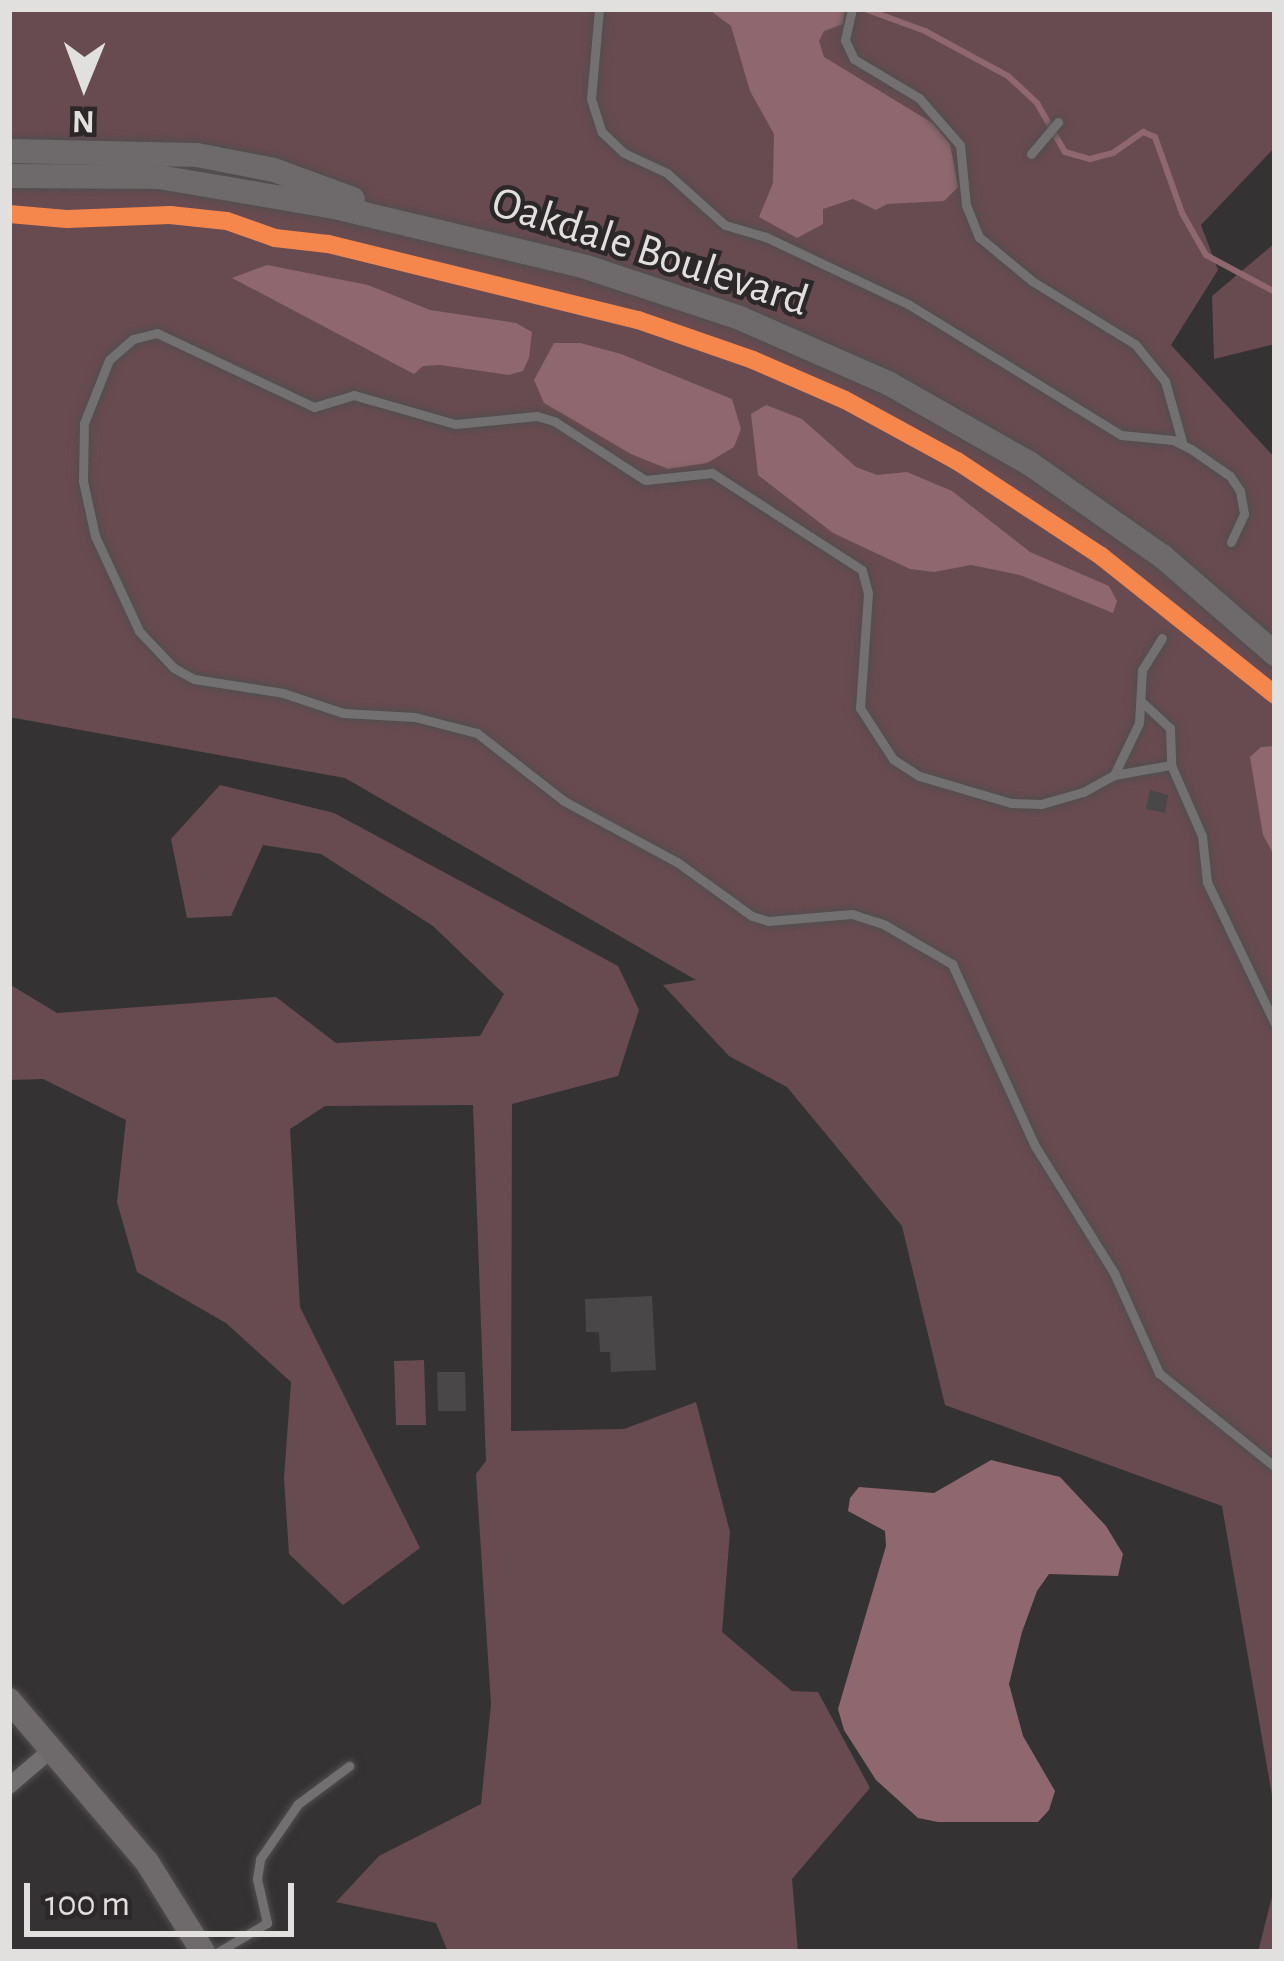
<!DOCTYPE html>
<html>
<head>
<meta charset="utf-8">
<style>
	body { margin:0 }
	#map { position:relative; width:1284px; height:1961px; overflow:hidden; background:#353233; font-family:"Alegreya Sans",sans-serif }
	div>[style] { position:absolute }
	.green>* { inset:0; background:#684b50 }
	.water>* { inset:0; background:#8e686e }
	.stream>* { height:6px; margin:-3px; padding:0 3px; transform-origin:3px; border-radius:3px; background:#8e686e }
	.building>* { inset:0; background:#494747 }
	.roads { filter:drop-shadow(0 0 3px #504e4f) drop-shadow(0 0 3px #504e4f) }
	.lane>* { height:9px; margin:-4.5px; padding:0 4.5px; transform-origin:4.5px; border-radius:4.5px; background:#737071 }
	.street>* { height:16px; margin:-8px; padding:0 8px; transform-origin:8px; border-radius:8px; background:#737071 }
	.secondary>* { height:24px; margin:-12px; padding:0 12px; transform-origin:12px; border-radius:12px; background:#6e696a }
	.cycleway>* { height:18px; margin:-9px; padding:0 9px; transform-origin:9px; border-radius:9px; background:#f5874c }
	span { translate:-50% -50%; white-space:nowrap; text-align:center; line-height:1.15; -webkit-text-stroke:9px #2c2728; paint-order:stroke }
	.street-label { font-size:45px; color:#e2dfdf }
	.frame { position:absolute; inset:0; border:12px solid #e2dfdf; pointer-events:none }
	.north { position:absolute; left:24px; top:24px; width:120px; height:120px; -webkit-text-stroke:9px #2c2728; paint-order:stroke; rotate:181deg; font-size:33px; font-weight:700; line-height:48px; text-align:center; color:#e2dfdf }
	.north::after { content:''; display:block; margin:auto; width:42px; height:54px; background:#e2dfdf; clip-path:polygon(50% 0,100% 100%,50% 72%,0 100%) }
	.scale { position:absolute; left:24px; top:1883px; width:270px; height:54px; box-sizing:border-box; border:6px solid #e2dfdf; border-top:0; padding-left:15px; font-size:36px; line-height:42px; white-space:nowrap; color:#e2dfdf; -webkit-text-stroke:9px #2c2728; paint-order:stroke }
</style>
</head>
<body>
<div id="map">
	<div class="green">
		<div style="clip-path:polygon(9px 9px,1275px 9px,1275px 147px,1201px 225px,1218px 270px,1171px 345px,1275px 458px,1275px 1813px,1222px 1506px,945px 1405px,902px 1226px,787px 1087px,729px 1056px,663px 985px,696px 980px,345px 778px,9px 717px)"></div>
		<div style="clip-path:polygon(1275px 243px,1275px 344px,1214px 359px,1212px 296px)"></div>
		<div style="clip-path:polygon(220px 785px,334px 813px,618px 966px,639px 1010px,618px 1076px,512px 1104px,511px 1431px,624px 1429px,696px 1402px,730px 1532px,722px 1632px,792px 1691px,818px 1692px,870px 1788px,792px 1879px,798px 1952px,448px 1952px,436px 1923px,336px 1902px,379px 1856px,481px 1804px,491px 1704px,476px 1474px,486px 1461px,473px 1105px,325px 1106px,290px 1129px,300px 1307px,420px 1548px,343px 1605px,289px 1554px,284px 1478px,291px 1382px,226px 1323px,137px 1272px,117px 1202px,126px 1120px,43px 1079px,9px 1080px,9px 984px,57px 1013px,276px 997px,336px 1043px,480px 1036px,504px 994px,433px 926px,321px 854px,263px 845px,231px 916px,187px 918px,171px 839px)"></div>
		<div style="clip-path:polygon(424px 1360px,426px 1425px,396px 1425px,394px 1361px)"></div>
		<div style="clip-path:polygon(1275px 1885px,1275px 1952px,1258px 1952px)"></div>
	</div>
	<div class="water">
		<div style="clip-path:polygon(708px 9px,845px 11px,843px 24px,824px 31px,819px 41px,824px 57px,934px 124px,950px 144px,958px 187px,944px 201px,887px 204px,876px 210px,853px 199px,823px 209px,823px 224px,797px 238px,759px 217px,773px 183px,774px 134px,750px 91px,731px 26px)"></div>
		<div style="clip-path:polygon(267px 265px,368px 285px,430px 310px,516px 323px,532px 332px,529px 358px,523px 371px,509px 375px,440px 365px,423px 366px,414px 374px,232px 278px)"></div>
		<div style="clip-path:polygon(554px 343px,580px 343px,621px 354px,732px 399px,741px 429px,734px 447px,707px 463px,668px 469px,631px 454px,544px 403px,534px 380px)"></div>
		<div style="clip-path:polygon(766px 405px,802px 419px,856px 467px,877px 475px,907px 472px,952px 491px,1030px 552px,1109px 586px,1117px 601px,1113px 613px,1020px 575px,971px 565px,934px 572px,910px 569px,833px 533px,758px 475px,751px 414px)"></div>
		<div style="clip-path:polygon(1275px 746px,1275px 857px,1263px 835px,1250px 757px,1261px 747px)"></div>
		<div style="clip-path:polygon(991px 1460px,1060px 1477px,1106px 1526px,1123px 1554px,1118px 1576px,1049px 1574px,1037px 1591px,1022px 1632px,1009px 1684px,1023px 1736px,1055px 1791px,1049px 1810px,1038px 1822px,938px 1822px,918px 1818px,876px 1780px,844px 1730px,838px 1709px,886px 1546px,885px 1531px,848px 1511px,850px 1498px,859px 1487px,934px 1493px)"></div>
	</div>
	<div class="stream">
		<div style="left:865px;top:9px;width:64px;rotate:20.1deg"></div>
		<div style="left:925px;top:31px;width:94px;rotate:28.5deg"></div>
		<div style="left:1008px;top:76px;width:40px;rotate:43deg"></div>
		<div style="left:1037px;top:103px;width:56px;rotate:60.3deg"></div>
		<div style="left:1065px;top:152px;width:26px;rotate:16deg"></div>
		<div style="left:1090px;top:159px;width:24px;rotate:-15deg"></div>
		<div style="left:1113px;top:153px;width:37px;rotate:-35deg"></div>
		<div style="left:1143px;top:132px;width:13px;rotate:23deg"></div>
		<div style="left:1155px;top:137px;width:81px;rotate:70.4deg"></div>
		<div style="left:1182px;top:213px;width:48px;rotate:60.3deg"></div>
		<div style="left:1206px;top:255px;width:78px;rotate:28.2deg"></div>
	</div>
	<div class="building">
		<div style="clip-path:polygon(1150px 790px,1168px 795px,1165px 813px,1146px 809px)"></div>
		<div style="clip-path:polygon(652px 1296px,656px 1370px,611px 1372px,610px 1352px,600px 1352px,599px 1332px,586px 1332px,585px 1299px)"></div>
		<div style="clip-path:polygon(437px 1372px,465px 1372px,466px 1411px,438px 1411px)"></div>
	</div>
	<div class="roads">
		<div class="lane">
			<div style="left:599px;top:9px;width:90px;rotate:95.1deg"></div>
			<div style="left:591px;top:99px;width:35px;rotate:72deg"></div>
			<div style="left:602px;top:132px;width:30px;rotate:44deg"></div>
			<div style="left:624px;top:153px;width:47px;rotate:24.9deg"></div>
			<div style="left:667px;top:173px;width:78px;rotate:41.9deg"></div>
			<div style="left:725px;top:225px;width:43px;rotate:16.3deg"></div>
			<div style="left:766px;top:237px;width:157px;rotate:25.3deg"></div>
			<div style="left:908px;top:304px;width:250px;rotate:31.6deg"></div>
			<div style="left:1121px;top:435px;width:52px;rotate:5.5deg"></div>
			<div style="left:1173px;top:440px;width:20px;rotate:27deg"></div>
			<div style="left:1191px;top:449px;width:47px;rotate:34.7deg"></div>
			<div style="left:1230px;top:476px;width:18px;rotate:56deg"></div>
			<div style="left:1240px;top:491px;width:23px;rotate:80deg"></div>
			<div style="left:1244px;top:514px;width:31px;rotate:115deg"></div>
			<div style="left:852px;top:9px;width:32px;rotate:103deg"></div>
			<div style="left:845px;top:40px;width:21px;rotate:65deg"></div>
			<div style="left:854px;top:59px;width:76px;rotate:31deg"></div>
			<div style="left:919px;top:98px;width:62px;rotate:48.9deg"></div>
			<div style="left:960px;top:145px;width:60px;rotate:84.3deg"></div>
			<div style="left:966px;top:205px;width:35px;rotate:68deg"></div>
			<div style="left:979px;top:237px;width:69px;rotate:39.7deg"></div>
			<div style="left:1032px;top:281px;width:121px;rotate:31.5deg"></div>
			<div style="left:1135px;top:344px;width:48px;rotate:51deg"></div>
			<div style="left:1165px;top:381px;width:66px;rotate:74.3deg"></div>
			<div style="left:1031px;top:154px;width:42px;rotate:-49.8deg"></div>
			<div style="left:1162px;top:638px;width:38px;rotate:122deg"></div>
			<div style="left:1142px;top:670px;width:53px;rotate:93.2deg"></div>
			<div style="left:1139px;top:723px;width:58px;rotate:115.7deg"></div>
			<div style="left:1114px;top:775px;width:35px;rotate:151deg"></div>
			<div style="left:1083px;top:792px;width:44px;rotate:164.1deg"></div>
			<div style="left:1041px;top:804px;width:30px;rotate:-178deg"></div>
			<div style="left:1011px;top:803px;width:96px;rotate:-163.6deg"></div>
			<div style="left:919px;top:776px;width:31px;rotate:-147deg"></div>
			<div style="left:893px;top:759px;width:61px;rotate:-122.9deg"></div>
			<div style="left:860px;top:708px;width:115px;rotate:-86deg"></div>
			<div style="left:868px;top:593px;width:24px;rotate:-105deg"></div>
			<div style="left:862px;top:570px;width:179px;rotate:-147.1deg"></div>
			<div style="left:712px;top:473px;width:67px;rotate:174deg"></div>
			<div style="left:645px;top:480px;width:108px;rotate:-147deg"></div>
			<div style="left:554px;top:421px;width:18px;rotate:-164deg"></div>
			<div style="left:537px;top:416px;width:82px;rotate:174.4deg"></div>
			<div style="left:455px;top:424px;width:105px;rotate:-164deg"></div>
			<div style="left:354px;top:395px;width:42px;rotate:163.3deg"></div>
			<div style="left:314px;top:407px;width:174px;rotate:-154.8deg"></div>
			<div style="left:157px;top:333px;width:25px;rotate:166deg"></div>
			<div style="left:133px;top:339px;width:32px;rotate:139deg"></div>
			<div style="left:109px;top:360px;width:68px;rotate:111.6deg"></div>
			<div style="left:84px;top:423px;width:58px;rotate:91deg"></div>
			<div style="left:83px;top:481px;width:56px;rotate:77.7deg"></div>
			<div style="left:95px;top:536px;width:105px;rotate:65.1deg"></div>
			<div style="left:139px;top:631px;width:51px;rotate:46.6deg"></div>
			<div style="left:174px;top:668px;width:23px;rotate:29deg"></div>
			<div style="left:194px;top:679px;width:90px;rotate:8.9deg"></div>
			<div style="left:283px;top:693px;width:63px;rotate:18.4deg"></div>
			<div style="left:343px;top:713px;width:72px;rotate:3.2deg"></div>
			<div style="left:415px;top:717px;width:64px;rotate:14.5deg"></div>
			<div style="left:477px;top:733px;width:110px;rotate:38deg"></div>
			<div style="left:564px;top:801px;width:128px;rotate:28.4deg"></div>
			<div style="left:677px;top:862px;width:92px;rotate:35.8deg"></div>
			<div style="left:752px;top:916px;width:17px;rotate:17deg"></div>
			<div style="left:768px;top:921px;width:84px;rotate:-4.8deg"></div>
			<div style="left:852px;top:914px;width:35px;rotate:18deg"></div>
			<div style="left:885px;top:925px;width:78px;rotate:30.2deg"></div>
			<div style="left:952px;top:964px;width:200px;rotate:65.5deg"></div>
			<div style="left:1035px;top:1146px;width:150px;rotate:58.1deg"></div>
			<div style="left:1114px;top:1273px;width:110px;rotate:65.8deg"></div>
			<div style="left:1159px;top:1373px;width:149px;rotate:39deg"></div>
			<div style="left:1143px;top:703px;width:37px;rotate:43deg"></div>
			<div style="left:1170px;top:728px;width:37px;rotate:88deg"></div>
			<div style="left:1171px;top:765px;width:77px;rotate:66.4deg"></div>
			<div style="left:1202px;top:836px;width:46px;rotate:83.8deg"></div>
			<div style="left:1207px;top:882px;width:157px;rotate:64.4deg"></div>
			<div style="left:1114px;top:775px;width:58px;rotate:-10deg"></div>
			<div style="left:218px;top:1952px;width:57px;rotate:-30.6deg"></div>
			<div style="left:267px;top:1923px;width:45px;rotate:-102.8deg"></div>
			<div style="left:257px;top:1879px;width:20px;rotate:-81deg"></div>
			<div style="left:260px;top:1859px;width:67px;rotate:-55.4deg"></div>
			<div style="left:298px;top:1804px;width:64px;rotate:-36.7deg"></div>
		</div>
		<div class="street">
			<div style="left:9px;top:1786px;width:57px;rotate:-40.7deg"></div>
		</div>
		<div class="secondary">
			<div style="left:9px;top:151px;width:188px;rotate:1.2deg"></div>
			<div style="left:197px;top:155px;width:78px;rotate:11deg"></div>
			<div style="left:274px;top:170px;width:84px;rotate:20.2deg"></div>
			<div style="left:9px;top:176px;width:150px;rotate:0.4deg"></div>
			<div style="left:159px;top:177px;width:179px;rotate:9.7deg"></div>
			<div style="left:335px;top:207px;width:258px;rotate:13.4deg"></div>
			<div style="left:586px;top:267px;width:162px;rotate:18.3deg"></div>
			<div style="left:740px;top:318px;width:162px;rotate:23.7deg"></div>
			<div style="left:888px;top:383px;width:162px;rotate:29.6deg"></div>
			<div style="left:1029px;top:463px;width:162px;rotate:35deg"></div>
			<div style="left:1162px;top:556px;width:150px;rotate:40.9deg"></div>
			<div style="left:9px;top:1700px;width:213px;rotate:49.6deg"></div>
			<div style="left:147px;top:1862px;width:106px;rotate:58.1deg"></div>
		</div>
	</div>
	<div class="cycleway">
		<div style="left:9px;top:214px;width:58px;rotate:4.9deg"></div>
		<div style="left:67px;top:219px;width:103px;rotate:-2.2deg"></div>
		<div style="left:170px;top:215px;width:57px;rotate:6deg"></div>
		<div style="left:227px;top:221px;width:51px;rotate:19.5deg"></div>
		<div style="left:275px;top:238px;width:53px;rotate:6.5deg"></div>
		<div style="left:328px;top:244px;width:319px;rotate:13.8deg"></div>
		<div style="left:638px;top:320px;width:122px;rotate:19.2deg"></div>
		<div style="left:753px;top:360px;width:100px;rotate:23.5deg"></div>
		<div style="left:845px;top:400px;width:128px;rotate:28.6deg"></div>
		<div style="left:957px;top:461px;width:173px;rotate:33.4deg"></div>
		<div style="left:1101px;top:556px;width:223px;rotate:38.6deg"></div>
	</div>
	<div class="street-label">
		<span style="left:650px;top:252px;rotate:18deg">Oakdale Boulevard</span>
	</div>
	<div class="frame"></div>
	<div class="north">N</div>
	<div class="scale">100 m</div>
</div>
</body>
</html>
